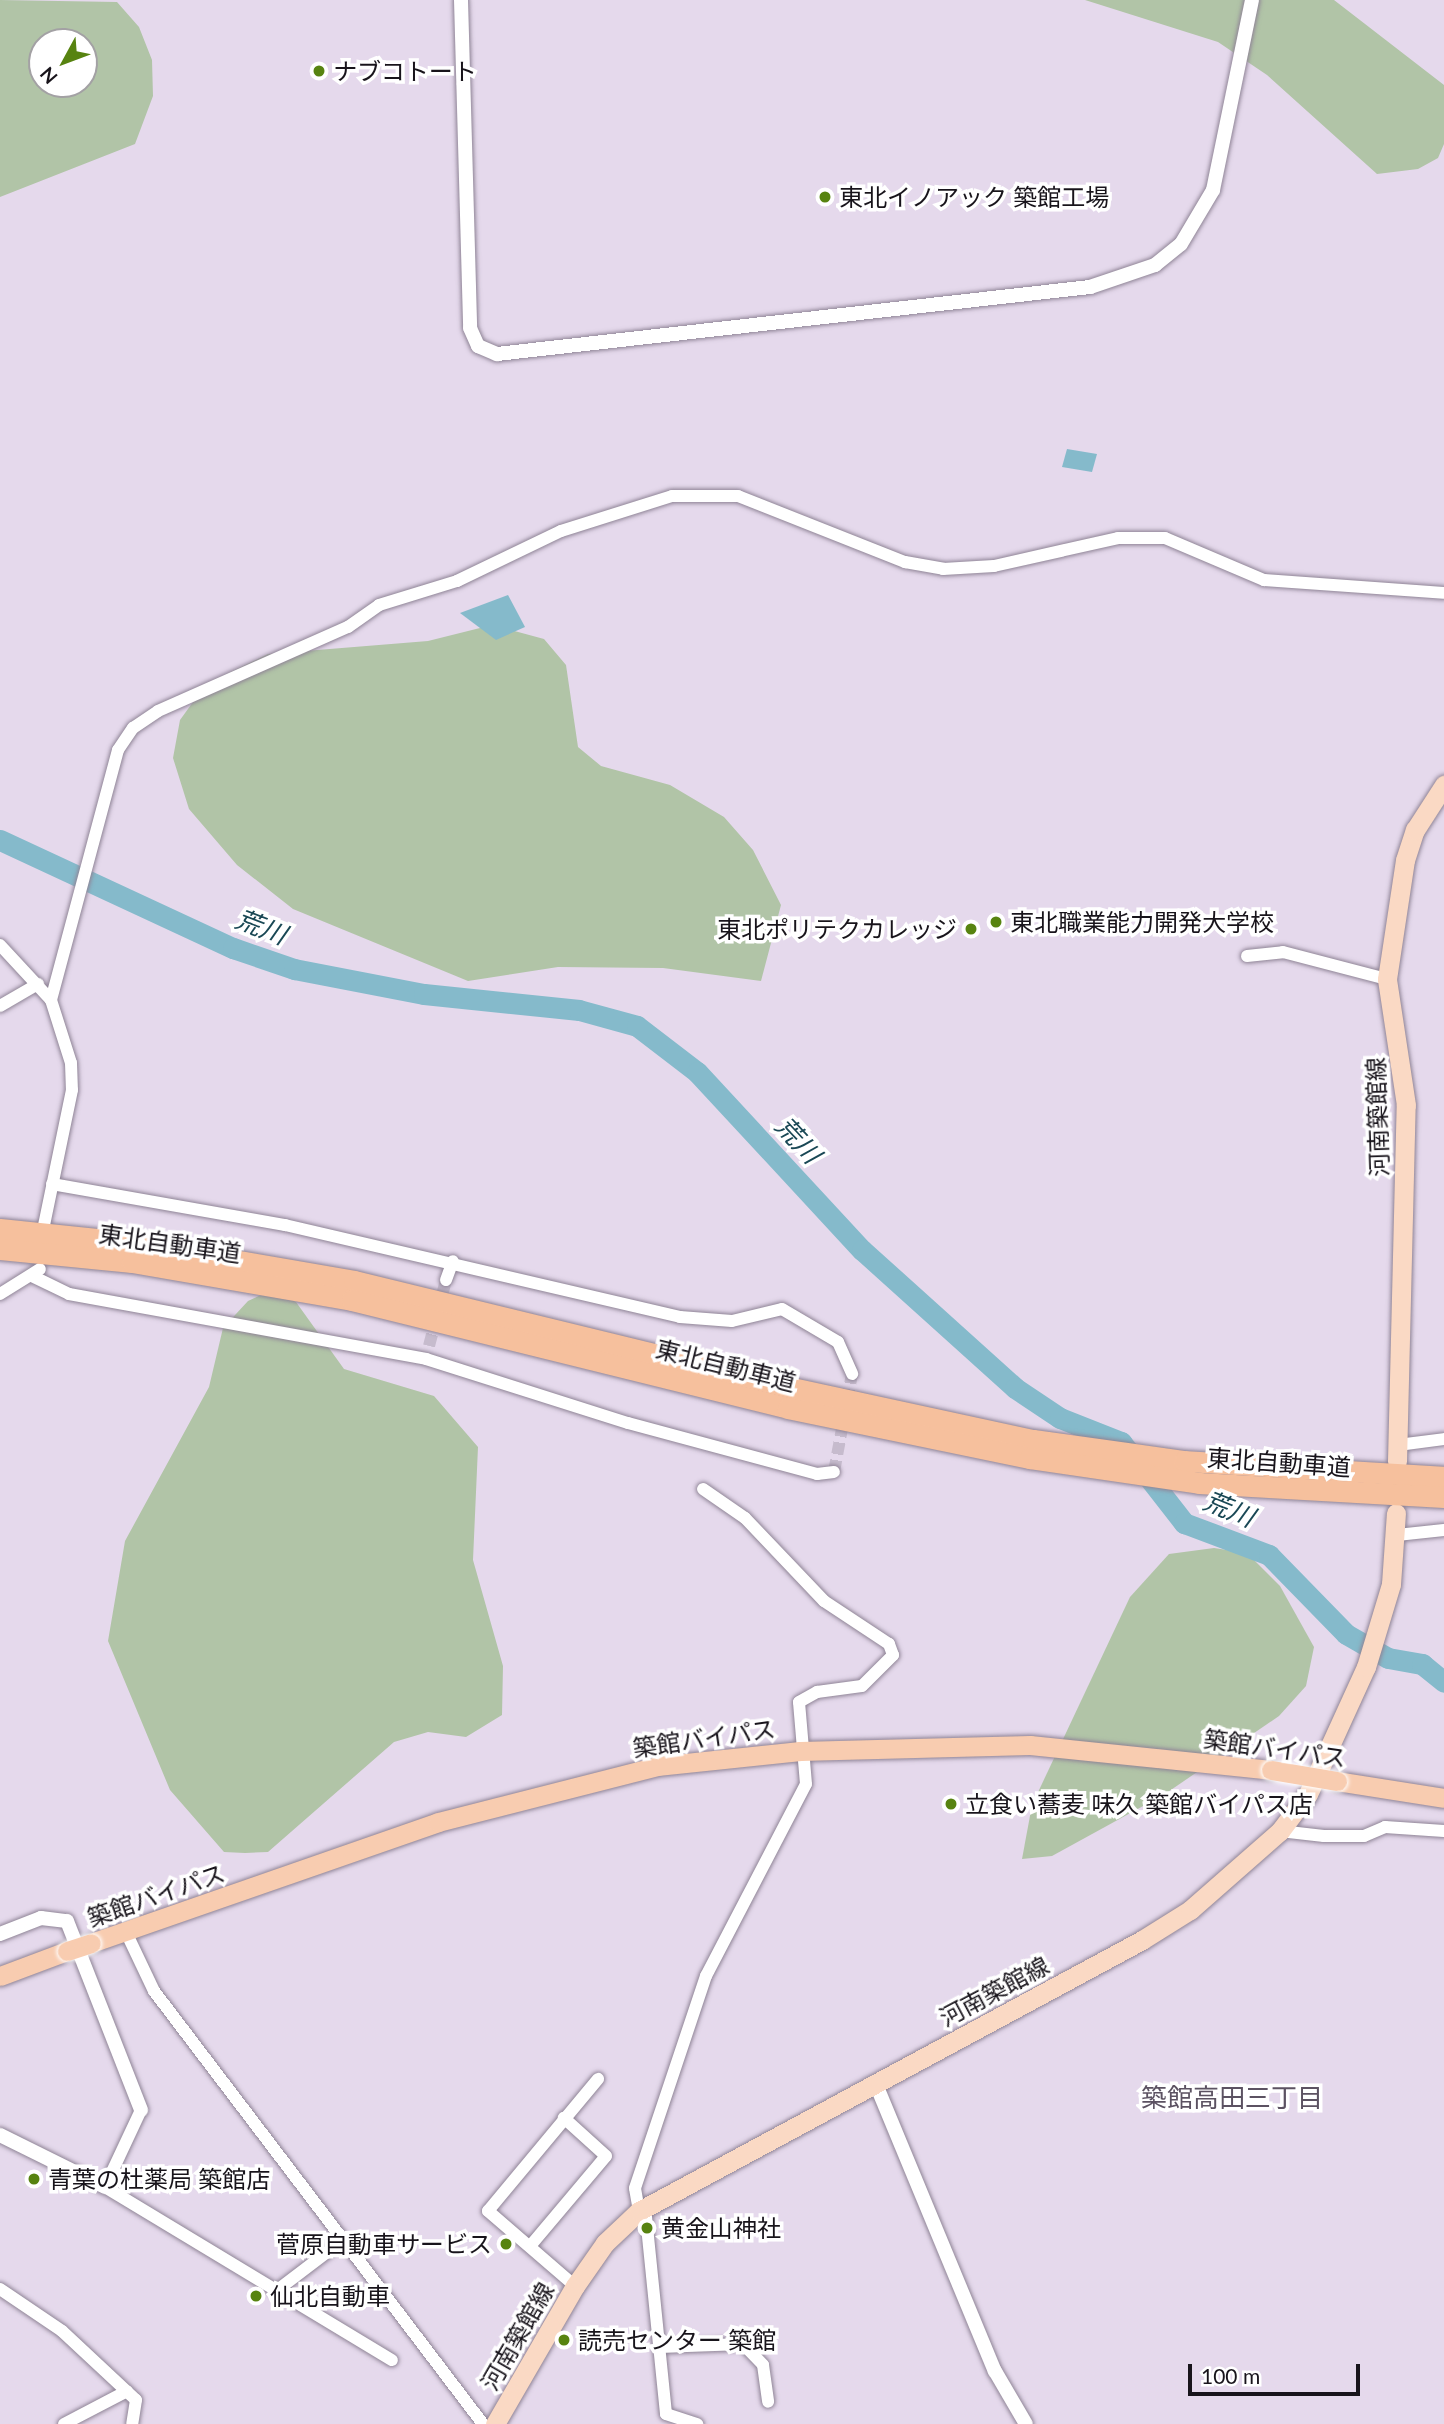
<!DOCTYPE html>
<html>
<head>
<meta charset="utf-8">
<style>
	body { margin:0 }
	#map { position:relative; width:1444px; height:2424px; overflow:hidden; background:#e5d9ec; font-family:Lato,"Noto Sans JP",sans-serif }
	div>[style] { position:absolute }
	.green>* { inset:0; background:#b1c4a7 }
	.water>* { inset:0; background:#85bacb }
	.river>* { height:21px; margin:-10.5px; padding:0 10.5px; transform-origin:10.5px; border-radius:10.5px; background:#85bacb }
	.minor-tunnel>* { height:12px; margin-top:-6px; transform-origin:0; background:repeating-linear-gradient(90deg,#c6bbcd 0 12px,transparent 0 18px) }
	.roads { filter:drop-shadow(0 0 2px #8f8496) drop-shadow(0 0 2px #8f8496) }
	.minor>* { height:12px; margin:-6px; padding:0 6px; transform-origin:6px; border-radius:6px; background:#fff }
	.tertiary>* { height:14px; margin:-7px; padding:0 7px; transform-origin:7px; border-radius:7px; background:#fff }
	.primary>* { height:19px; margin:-9.5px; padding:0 9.5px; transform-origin:9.5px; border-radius:9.5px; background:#fad9c4 }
	.trunk>* { height:19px; margin:-9.5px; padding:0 9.5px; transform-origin:9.5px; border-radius:9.5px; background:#f8ccb0 }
	.motorway>* { height:21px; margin:-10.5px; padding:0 10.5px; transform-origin:10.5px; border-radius:10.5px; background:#f6c09d }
	.bridges { filter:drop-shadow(0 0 2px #fff) drop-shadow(0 0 2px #fff) }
	.trunk-bridge>* { height:19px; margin:-9.5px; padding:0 9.5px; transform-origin:9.5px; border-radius:9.5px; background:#f8ccb0 }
	.dots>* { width:19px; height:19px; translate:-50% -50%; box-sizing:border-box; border:4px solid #fff; border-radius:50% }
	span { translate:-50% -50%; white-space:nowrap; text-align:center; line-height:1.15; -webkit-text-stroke:7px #fff; paint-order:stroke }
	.poi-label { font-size:24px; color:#18141b }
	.left { translate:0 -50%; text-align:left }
	.right { translate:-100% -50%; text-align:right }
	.street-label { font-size:24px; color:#18141b }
	.water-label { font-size:26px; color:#1a4855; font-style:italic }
	.neighbourhood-label { font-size:26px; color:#5c5262 }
	.north { position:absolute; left:28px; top:28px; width:70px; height:70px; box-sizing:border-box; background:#fff; border:2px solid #a3a1a4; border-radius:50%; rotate:229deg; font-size:19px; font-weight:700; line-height:28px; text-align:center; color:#18141b }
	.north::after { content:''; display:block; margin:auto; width:24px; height:32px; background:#578310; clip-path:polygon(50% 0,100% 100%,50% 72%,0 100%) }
	.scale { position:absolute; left:1188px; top:2364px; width:172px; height:32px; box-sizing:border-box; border:4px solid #18141b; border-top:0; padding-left:9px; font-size:21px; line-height:24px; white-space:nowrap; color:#18141b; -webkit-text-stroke:5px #fff; paint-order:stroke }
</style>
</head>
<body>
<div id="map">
	<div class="green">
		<div style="clip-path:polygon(evenodd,0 0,117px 2px,139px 27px,152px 60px,153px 96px,135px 144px,0 197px,0 0,42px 42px,84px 42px,84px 84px,42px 84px,42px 42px)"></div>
		<div style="clip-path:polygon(1085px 0,1334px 0,1444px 85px,1444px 144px,1438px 158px,1418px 169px,1377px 174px,1267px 75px,1218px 42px)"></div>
		<div style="clip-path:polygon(492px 625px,544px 639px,566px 665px,578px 747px,601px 766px,670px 785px,724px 817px,753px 850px,781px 905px,761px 981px,663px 968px,558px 967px,468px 981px,293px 909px,237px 865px,189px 809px,173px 758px,180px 720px,206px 684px,268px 654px,428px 641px)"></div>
		<div style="clip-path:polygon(271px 1290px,296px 1302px,344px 1369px,434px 1396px,478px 1447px,473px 1560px,503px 1666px,502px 1715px,466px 1737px,428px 1732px,394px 1742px,268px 1852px,245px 1853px,224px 1852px,170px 1790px,108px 1641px,125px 1541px,209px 1387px,223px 1328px,248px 1301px)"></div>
		<div style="clip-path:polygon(1214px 1548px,1247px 1553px,1280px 1586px,1314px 1647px,1306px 1686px,1279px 1716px,1165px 1794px,1052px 1856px,1022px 1859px,1032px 1805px,1130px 1597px,1169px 1554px)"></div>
	</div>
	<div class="water">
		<div style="clip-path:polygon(1067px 449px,1097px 454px,1092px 472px,1062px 467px)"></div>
		<div style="clip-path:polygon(508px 595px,525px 627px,496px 640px,460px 613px)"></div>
	</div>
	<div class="river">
		<div style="left:0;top:840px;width:257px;rotate:24.9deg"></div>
		<div style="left:233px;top:948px;width:65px;rotate:19deg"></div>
		<div style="left:294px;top:969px;width:132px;rotate:10.9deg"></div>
		<div style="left:424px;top:994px;width:156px;rotate:5.9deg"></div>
		<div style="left:579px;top:1010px;width:60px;rotate:15.4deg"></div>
		<div style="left:637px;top:1026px;width:76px;rotate:37.5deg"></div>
		<div style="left:697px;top:1072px;width:243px;rotate:47.2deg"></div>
		<div style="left:862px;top:1250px;width:206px;rotate:42deg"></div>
		<div style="left:1015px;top:1388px;width:54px;rotate:33.7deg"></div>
		<div style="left:1060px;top:1418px;width:66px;rotate:21.5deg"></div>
		<div style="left:1121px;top:1442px;width:103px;rotate:52.1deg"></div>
		<div style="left:1184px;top:1523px;width:91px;rotate:20.6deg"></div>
		<div style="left:1269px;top:1555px;width:110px;rotate:45.7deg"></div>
		<div style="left:1346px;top:1634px;width:48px;rotate:29.7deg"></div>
		<div style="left:1388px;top:1658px;width:35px;rotate:10deg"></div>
		<div style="left:1422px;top:1664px;width:28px;rotate:39deg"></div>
	</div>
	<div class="minor-tunnel">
		<div style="left:429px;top:1346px;width:68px;rotate:-75.6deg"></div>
		<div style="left:834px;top:1472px;width:100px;rotate:-79.6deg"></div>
	</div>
	<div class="roads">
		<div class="minor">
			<div style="left:0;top:945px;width:75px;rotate:47.2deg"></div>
			<div style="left:51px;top:1000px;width:66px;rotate:72.4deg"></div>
			<div style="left:71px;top:1063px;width:27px;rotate:88deg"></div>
			<div style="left:72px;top:1090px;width:138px;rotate:101.7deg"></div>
			<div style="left:1247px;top:956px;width:36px;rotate:-6deg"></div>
			<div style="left:1283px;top:952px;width:107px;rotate:14.6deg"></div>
			<div style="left:51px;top:1000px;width:259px;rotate:-75deg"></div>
			<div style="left:118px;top:750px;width:27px;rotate:-56deg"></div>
			<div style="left:133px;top:728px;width:30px;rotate:-34deg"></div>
			<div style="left:158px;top:711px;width:208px;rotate:-23.9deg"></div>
			<div style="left:348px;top:627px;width:38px;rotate:-35deg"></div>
			<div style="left:379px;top:605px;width:82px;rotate:-17.1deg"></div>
			<div style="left:457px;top:581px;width:115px;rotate:-25.7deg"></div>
			<div style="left:561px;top:531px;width:116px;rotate:-17.5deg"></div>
			<div style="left:672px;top:496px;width:66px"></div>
			<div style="left:738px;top:496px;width:180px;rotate:21.6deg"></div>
			<div style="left:905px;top:562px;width:39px;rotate:10deg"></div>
			<div style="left:943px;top:569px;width:51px;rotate:-3.4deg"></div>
			<div style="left:994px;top:566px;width:127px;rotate:-12.7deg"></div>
			<div style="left:1118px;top:538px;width:47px"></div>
			<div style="left:1165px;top:538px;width:108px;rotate:23deg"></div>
			<div style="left:1264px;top:580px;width:180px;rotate:4.1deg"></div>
			<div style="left:0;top:1006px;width:44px;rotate:-30.1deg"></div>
			<div style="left:52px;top:1184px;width:237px;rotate:10deg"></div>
			<div style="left:285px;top:1225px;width:406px;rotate:13.1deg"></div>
			<div style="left:680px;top:1317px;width:52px;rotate:4.4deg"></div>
			<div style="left:732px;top:1321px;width:51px;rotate:-13.5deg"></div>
			<div style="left:782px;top:1309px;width:65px;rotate:30.5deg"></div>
			<div style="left:838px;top:1342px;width:35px;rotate:66deg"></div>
			<div style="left:32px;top:1276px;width:41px;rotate:25.9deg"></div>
			<div style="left:69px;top:1294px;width:363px;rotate:10.3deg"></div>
			<div style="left:426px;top:1359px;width:212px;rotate:17.6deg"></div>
			<div style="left:628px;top:1423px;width:196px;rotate:15.1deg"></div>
			<div style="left:817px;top:1474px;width:17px;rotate:-7deg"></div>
			<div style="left:446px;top:1280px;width:20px;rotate:-70deg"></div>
			<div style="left:0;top:1294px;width:47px;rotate:-32deg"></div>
			<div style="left:1398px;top:1445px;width:46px;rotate:-7.4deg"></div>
			<div style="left:1397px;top:1535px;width:47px;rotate:-6.1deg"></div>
			<div style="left:1280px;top:1831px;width:44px;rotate:6.5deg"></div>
			<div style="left:1324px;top:1836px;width:40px"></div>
			<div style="left:1364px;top:1836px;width:23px;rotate:-23deg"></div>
			<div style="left:1385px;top:1827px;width:59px;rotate:3.9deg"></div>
			<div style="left:126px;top:1932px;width:65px;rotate:64.6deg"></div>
			<div style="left:154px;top:1991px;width:544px;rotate:52.77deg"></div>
			<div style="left:141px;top:2110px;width:85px;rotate:115.1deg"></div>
			<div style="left:105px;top:2187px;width:335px;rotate:31.1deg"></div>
			<div style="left:645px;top:2207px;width:208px;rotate:84.2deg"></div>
			<div style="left:666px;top:2414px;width:33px;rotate:18deg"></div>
			<div style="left:639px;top:2211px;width:23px;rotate:-100deg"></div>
			<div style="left:635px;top:2188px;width:224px;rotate:-71.5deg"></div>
			<div style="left:706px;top:1976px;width:216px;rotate:-62.5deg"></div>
			<div style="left:806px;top:1784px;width:82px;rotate:-94.9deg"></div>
			<div style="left:799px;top:1702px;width:21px;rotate:-29deg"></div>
			<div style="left:817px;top:1692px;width:45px;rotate:-7.6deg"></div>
			<div style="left:862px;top:1686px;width:44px;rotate:-45deg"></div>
			<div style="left:893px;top:1655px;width:12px;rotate:-110deg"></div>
			<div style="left:889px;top:1644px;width:78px;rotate:-146.5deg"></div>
			<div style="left:824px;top:1601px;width:115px;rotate:-133.6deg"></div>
			<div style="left:745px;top:1518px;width:51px;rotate:-145.4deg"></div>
			<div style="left:531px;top:2245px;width:116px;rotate:-49.9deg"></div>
			<div style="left:606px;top:2156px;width:57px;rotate:-137.9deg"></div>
			<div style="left:575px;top:2286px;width:115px;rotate:-139.2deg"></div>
			<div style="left:488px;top:2211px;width:172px;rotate:-50.2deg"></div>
			<div style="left:280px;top:2288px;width:78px;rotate:-37.2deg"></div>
			<div style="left:0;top:2289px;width:75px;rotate:34.1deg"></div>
			<div style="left:62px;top:2331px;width:101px;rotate:43deg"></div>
			<div style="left:136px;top:2400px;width:24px;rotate:99deg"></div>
			<div style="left:659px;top:2347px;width:84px;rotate:-2deg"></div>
			<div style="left:743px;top:2344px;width:29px;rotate:46deg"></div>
			<div style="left:763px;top:2365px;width:37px;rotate:82deg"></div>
			<div style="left:64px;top:2424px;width:71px;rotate:-27.6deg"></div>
		</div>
		<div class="tertiary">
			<div style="left:461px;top:0;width:328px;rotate:88.4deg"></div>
			<div style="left:470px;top:328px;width:20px;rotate:66deg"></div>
			<div style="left:478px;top:346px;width:21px;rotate:23deg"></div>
			<div style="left:497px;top:354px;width:597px;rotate:-6.45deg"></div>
			<div style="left:1090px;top:287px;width:69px;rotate:-18.7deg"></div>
			<div style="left:1155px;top:265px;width:33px;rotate:-39deg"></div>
			<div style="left:1181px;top:244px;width:63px;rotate:-59.3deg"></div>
			<div style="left:1213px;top:190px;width:194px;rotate:-78.4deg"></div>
			<div style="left:0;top:1934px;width:44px;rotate:-21.3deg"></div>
			<div style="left:41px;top:1918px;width:26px;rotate:7deg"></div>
			<div style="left:67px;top:1921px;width:203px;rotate:68.6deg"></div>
			<div style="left:875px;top:2082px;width:313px;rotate:67.5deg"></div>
			<div style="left:995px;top:2371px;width:61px;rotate:59.7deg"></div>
			<div style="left:0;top:2135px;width:117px;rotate:26.3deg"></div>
		</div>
		<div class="primary">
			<div style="left:1397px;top:1461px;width:356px;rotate:-88.6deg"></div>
			<div style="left:1406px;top:1105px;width:127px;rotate:-98.6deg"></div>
			<div style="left:1387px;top:979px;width:120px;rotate:-81.4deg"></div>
			<div style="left:1405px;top:860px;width:32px;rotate:-72deg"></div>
			<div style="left:1415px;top:830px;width:54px;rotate:-57.2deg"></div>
			<div style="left:495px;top:2424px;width:160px;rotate:-59.9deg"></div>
			<div style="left:575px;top:2286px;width:52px;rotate:-55.1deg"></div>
			<div style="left:605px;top:2243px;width:47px;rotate:-43.3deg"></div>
			<div style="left:639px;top:2211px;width:571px;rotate:-28.31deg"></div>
			<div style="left:1142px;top:1940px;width:57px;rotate:-32deg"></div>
			<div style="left:1190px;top:1910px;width:120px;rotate:-41.3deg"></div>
			<div style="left:1280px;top:1831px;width:46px;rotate:-52.9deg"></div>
			<div style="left:1308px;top:1794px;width:140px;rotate:-65.5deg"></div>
			<div style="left:1366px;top:1667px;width:87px;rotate:-73.2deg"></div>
			<div style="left:1391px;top:1584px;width:71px;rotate:-86deg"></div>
		</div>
		<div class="trunk">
			<div style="left:1337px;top:1781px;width:108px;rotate:9deg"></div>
			<div style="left:91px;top:1943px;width:367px;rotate:-19.2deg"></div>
			<div style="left:438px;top:1822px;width:226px;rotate:-14.3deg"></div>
			<div style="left:657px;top:1766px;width:144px;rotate:-6deg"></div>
			<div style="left:800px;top:1751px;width:230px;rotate:-1.5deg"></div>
			<div style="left:1030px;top:1745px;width:242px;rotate:5.9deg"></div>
			<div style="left:0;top:1976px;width:72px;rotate:-20.5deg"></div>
		</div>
		<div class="motorway">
			<div style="left:0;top:1229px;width:136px;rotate:5.9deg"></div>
			<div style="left:135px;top:1243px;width:222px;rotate:9.8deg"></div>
			<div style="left:354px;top:1281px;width:451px;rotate:13.7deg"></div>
			<div style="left:792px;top:1388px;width:247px;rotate:12.2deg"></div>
			<div style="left:1033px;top:1440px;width:153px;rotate:7.9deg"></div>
			<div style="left:1185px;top:1461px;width:259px;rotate:3.5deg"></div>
			<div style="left:0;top:1249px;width:133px;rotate:5.6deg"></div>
			<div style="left:132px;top:1262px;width:223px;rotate:9.8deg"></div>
			<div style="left:352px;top:1300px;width:449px;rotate:13.9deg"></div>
			<div style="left:788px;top:1408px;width:247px;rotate:11.7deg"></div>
			<div style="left:1030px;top:1458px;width:171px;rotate:8.4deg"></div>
			<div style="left:1199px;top:1483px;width:245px;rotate:3.3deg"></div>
		</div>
	</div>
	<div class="bridges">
		<div class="trunk-bridge">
			<div style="left:1271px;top:1770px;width:67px;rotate:9.5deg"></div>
			<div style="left:67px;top:1951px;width:25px;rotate:-18deg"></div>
		</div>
	</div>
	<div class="dots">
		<div style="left:319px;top:71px;background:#578310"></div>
		<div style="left:825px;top:197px;background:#578310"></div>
		<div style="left:996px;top:922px;background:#578310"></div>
		<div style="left:971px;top:929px;background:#578310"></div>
		<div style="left:951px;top:1804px;background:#578310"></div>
		<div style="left:34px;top:2179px;background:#578310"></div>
		<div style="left:647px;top:2228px;background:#578310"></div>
		<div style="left:506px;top:2244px;background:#578310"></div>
		<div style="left:256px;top:2296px;background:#578310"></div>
		<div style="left:564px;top:2340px;background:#578310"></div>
	</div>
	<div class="poi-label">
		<span class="left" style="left:333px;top:71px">ナブコトート</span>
		<span class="left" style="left:839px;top:197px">東北イノアック 築館工場</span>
		<span class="left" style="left:1010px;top:922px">東北職業能力開発大学校</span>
		<span class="right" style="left:957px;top:929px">東北ポリテクカレッジ</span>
		<span class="left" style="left:965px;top:1804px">立食い蕎麦 味久 築館バイパス店</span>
		<span class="left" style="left:48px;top:2179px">青葉の杜薬局 築館店</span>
		<span class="left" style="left:661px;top:2228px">黄金山神社</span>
		<span class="right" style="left:492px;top:2244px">菅原自動車サービス</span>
		<span class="left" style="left:270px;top:2296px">仙北自動車</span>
		<span class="left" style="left:578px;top:2340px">読売センター 築館</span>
	</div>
	<div class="street-label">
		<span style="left:1377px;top:1117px;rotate:-92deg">河南築館線</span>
		<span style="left:170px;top:1243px;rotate:8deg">東北自動車道</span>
		<span style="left:726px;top:1365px;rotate:14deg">東北自動車道</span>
		<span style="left:1279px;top:1462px;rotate:4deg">東北自動車道</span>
		<span style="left:704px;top:1738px;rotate:-8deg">築館バイパス</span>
		<span style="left:1275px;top:1748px;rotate:8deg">築館バイパス</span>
		<span style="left:156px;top:1895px;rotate:-19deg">築館バイパス</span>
		<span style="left:994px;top:1991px;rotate:-28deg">河南築館線</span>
		<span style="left:517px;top:2336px;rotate:-60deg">河南築館線</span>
	</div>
	<div class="water-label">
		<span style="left:261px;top:927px;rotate:21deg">荒川</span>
		<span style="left:798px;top:1140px;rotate:47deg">荒川</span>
		<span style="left:1229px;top:1509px;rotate:22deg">荒川</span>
	</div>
	<div class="neighbourhood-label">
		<span style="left:1232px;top:2098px">築館高田三丁目</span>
	</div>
	<div class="north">N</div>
	<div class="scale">100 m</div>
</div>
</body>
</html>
